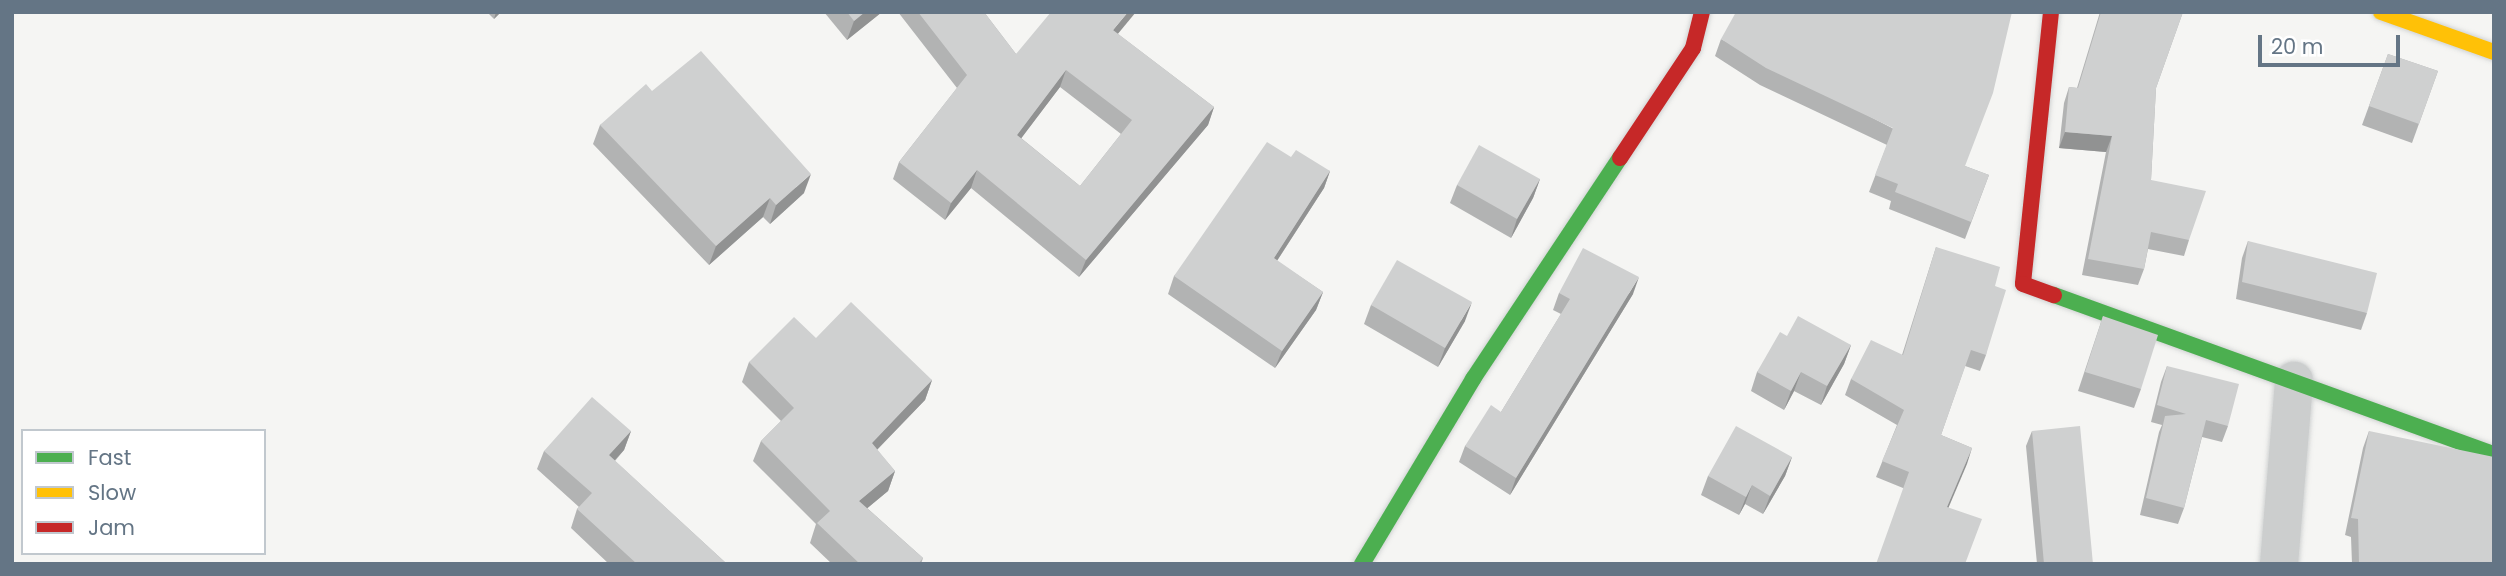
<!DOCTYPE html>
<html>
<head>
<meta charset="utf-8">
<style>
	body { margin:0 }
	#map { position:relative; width:2506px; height:576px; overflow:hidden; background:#f5f5f3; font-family:Poppins,sans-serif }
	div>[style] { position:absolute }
	.roads { filter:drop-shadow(0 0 2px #d1d3d3) drop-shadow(0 0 2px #d1d3d3) }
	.street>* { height:38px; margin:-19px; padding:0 19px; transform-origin:19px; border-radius:19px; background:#cccece }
	.fast>* { height:16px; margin:-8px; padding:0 8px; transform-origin:8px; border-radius:8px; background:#4caf50 }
	.slow>* { height:16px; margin:-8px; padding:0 8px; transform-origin:8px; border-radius:8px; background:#ffc107 }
	.jam>* { height:16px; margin:-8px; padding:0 8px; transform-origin:8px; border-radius:8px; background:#c62828 }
	.wall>* { inset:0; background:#b2b3b3 }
	.shaded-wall>* { inset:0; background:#919292 }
	.building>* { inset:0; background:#cfd0d0 }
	span { translate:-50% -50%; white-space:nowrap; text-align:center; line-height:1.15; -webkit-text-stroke:7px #fff; paint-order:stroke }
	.frame { position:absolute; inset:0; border:14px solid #647585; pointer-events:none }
	.legend { position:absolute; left:21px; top:429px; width:245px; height:126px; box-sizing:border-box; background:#fff; border:2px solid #c1c8ce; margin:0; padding:9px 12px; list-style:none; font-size:21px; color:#647585 }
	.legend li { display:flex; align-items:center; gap:14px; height:35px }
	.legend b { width:35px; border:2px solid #c1c8ce }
	.scale { position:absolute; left:2258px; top:35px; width:142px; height:32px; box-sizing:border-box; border:4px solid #647585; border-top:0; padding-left:9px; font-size:21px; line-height:24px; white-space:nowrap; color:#647585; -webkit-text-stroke:5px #fff; paint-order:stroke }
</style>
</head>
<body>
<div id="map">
	<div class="roads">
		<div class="street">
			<div style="left:2279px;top:564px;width:184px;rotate:-85.3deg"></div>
		</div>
		<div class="fast">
			<div style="left:2054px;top:295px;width:468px;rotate:19.9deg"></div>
			<div style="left:1362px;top:564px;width:216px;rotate:-59deg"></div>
			<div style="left:1473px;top:379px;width:265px;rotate:-56.4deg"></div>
		</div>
		<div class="slow">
			<div style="left:2381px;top:12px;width:120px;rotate:19.5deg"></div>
		</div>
		<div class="jam">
			<div style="left:2051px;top:12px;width:273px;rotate:95.9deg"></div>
			<div style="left:2023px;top:284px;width:33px;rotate:20deg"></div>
			<div style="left:1620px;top:158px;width:132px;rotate:-56.4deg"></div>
			<div style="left:1693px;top:48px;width:37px;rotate:-76deg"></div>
		</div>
	</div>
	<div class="wall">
		<div style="clip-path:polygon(487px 12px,501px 12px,494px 19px)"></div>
		<div style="clip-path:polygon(824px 12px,882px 12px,847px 40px)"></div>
		<div style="clip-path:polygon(evenodd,898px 12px,984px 12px,1016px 54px,1118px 34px,1214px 107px,1208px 125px,1079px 277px,971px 188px,945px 220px,893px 179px,899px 162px,957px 88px,898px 12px,1060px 87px,1121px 134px,1080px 186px,1021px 138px,1060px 87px)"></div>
		<div style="clip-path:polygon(2100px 12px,2183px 12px,2156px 88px,2151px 180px,2189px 240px,2184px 256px,2148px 249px,2144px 269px,2138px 285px,2082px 275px,2106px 152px,2059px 148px,2064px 103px,2069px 87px,2077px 88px)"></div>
		<div style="clip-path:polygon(1721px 39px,1965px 166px,1989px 175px,1965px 239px,1889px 209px,1891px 201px,1869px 192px,1887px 145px,1760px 85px,1715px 56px)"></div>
		<div style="clip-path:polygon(2388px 54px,2438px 71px,2412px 143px,2362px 125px)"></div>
		<div style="clip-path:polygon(652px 91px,804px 193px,770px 224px,763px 217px,709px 265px,593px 144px,600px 125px)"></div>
		<div style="clip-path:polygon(1291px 157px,1330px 171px,1324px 188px,1277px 261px,1323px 292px,1316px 310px,1275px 368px,1168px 294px,1174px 276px)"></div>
		<div style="clip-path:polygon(1540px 179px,1533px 198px,1511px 238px,1450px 203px,1457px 185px)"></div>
		<div style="clip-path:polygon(2248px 241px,2367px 313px,2361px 330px,2236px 299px,2242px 258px)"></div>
		<div style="clip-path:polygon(1936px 247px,1995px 286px,1986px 355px,1980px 371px,1965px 366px,1941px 435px,1972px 448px,1948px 507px,1965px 564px,1903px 488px,1876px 477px,1897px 425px,1845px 395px,1851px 379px,1902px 355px)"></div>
		<div style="clip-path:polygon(1559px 293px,1633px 294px,1510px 495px,1459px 462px,1465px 446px,1501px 412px,1561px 314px,1553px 310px)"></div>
		<div style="clip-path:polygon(1371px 305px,1465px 321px,1438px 367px,1364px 324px)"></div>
		<div style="clip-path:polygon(2103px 316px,2141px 389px,2134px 408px,2078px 391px)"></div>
		<div style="clip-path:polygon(1787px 336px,1851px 345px,1844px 364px,1821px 405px,1794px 391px,1784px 410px,1751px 391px,1757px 372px)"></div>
		<div style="clip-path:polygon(816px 338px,932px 380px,925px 400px,877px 450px,895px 471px,888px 491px,867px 508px,923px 558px,921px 564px,832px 564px,810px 543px,816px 524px,753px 461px,761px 441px,781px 421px,742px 382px,749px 362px)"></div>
		<div style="clip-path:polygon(2167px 366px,2228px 426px,2222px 442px,2202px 437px,2184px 508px,2178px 524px,2140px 515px,2159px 432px,2162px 425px,2151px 422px,2161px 382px)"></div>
		<div style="clip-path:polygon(631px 431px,624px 450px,615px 461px,727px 564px,609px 564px,571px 528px,577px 509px,579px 507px,537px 469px,544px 451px)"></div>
		<div style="clip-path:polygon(2032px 431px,2093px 564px,2037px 564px,2026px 446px)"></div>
		<div style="clip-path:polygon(2369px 431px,2494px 564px,2352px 564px,2351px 537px,2345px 535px,2363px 448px)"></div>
		<div style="clip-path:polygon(1792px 457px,1785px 476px,1763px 514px,1745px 504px,1739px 515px,1701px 495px,1708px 476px)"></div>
	</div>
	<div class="shaded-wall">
		<div style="clip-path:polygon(496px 12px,501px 12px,494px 19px)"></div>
		<div style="clip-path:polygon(865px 12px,882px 12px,847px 40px,854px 21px)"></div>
		<div style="clip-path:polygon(1128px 12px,1136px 12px,1107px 47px,1113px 30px)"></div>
		<div style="clip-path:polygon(1066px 70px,1060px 87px,1011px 152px,1017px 135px)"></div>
		<div style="clip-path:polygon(1214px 107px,1208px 125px,1079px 277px,1086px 260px)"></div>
		<div style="clip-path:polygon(2065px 132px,2112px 136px,2106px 152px,2059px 148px)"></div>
		<div style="clip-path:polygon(977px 170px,971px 188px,945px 220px,951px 203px)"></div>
		<div style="clip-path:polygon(1330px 171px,1324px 188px,1267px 276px,1274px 258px)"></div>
		<div style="clip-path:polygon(811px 174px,804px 193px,770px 224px,776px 205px)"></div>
		<div style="clip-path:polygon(1540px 179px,1533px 198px,1511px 238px,1517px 219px)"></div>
		<div style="clip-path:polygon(770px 198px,763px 217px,709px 265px,716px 246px)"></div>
		<div style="clip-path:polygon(1639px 277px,1633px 294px,1510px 495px,1516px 478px)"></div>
		<div style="clip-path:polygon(1323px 292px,1316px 310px,1275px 368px,1282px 351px)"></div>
		<div style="clip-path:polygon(1472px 302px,1465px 321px,1438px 367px,1445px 348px)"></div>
		<div style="clip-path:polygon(1851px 345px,1844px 364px,1821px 405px,1827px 386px)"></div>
		<div style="clip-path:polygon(1801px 372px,1794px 391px,1784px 410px,1791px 391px)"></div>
		<div style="clip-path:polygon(932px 380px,925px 400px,864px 463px,872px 443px)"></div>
		<div style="clip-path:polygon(631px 431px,624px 450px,602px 474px,609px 455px)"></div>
		<div style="clip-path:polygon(1972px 448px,1967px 464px,1942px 523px,1947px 507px)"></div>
		<div style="clip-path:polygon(1792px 457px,1785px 476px,1763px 514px,1770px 496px)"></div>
		<div style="clip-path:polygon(895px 471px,888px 491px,852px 521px,859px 501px)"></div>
		<div style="clip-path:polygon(1752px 485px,1745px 504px,1739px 515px,1746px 497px)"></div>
	</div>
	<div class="building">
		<div style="clip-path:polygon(847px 12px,865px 12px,854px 21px)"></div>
		<div style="clip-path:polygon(evenodd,918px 12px,984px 12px,1016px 54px,1051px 12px,1128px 12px,1113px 30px,1214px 107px,1086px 260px,977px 170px,951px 203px,899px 162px,967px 75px,918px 12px,1066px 70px,1132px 120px,1080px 186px,1017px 135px,1066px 70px)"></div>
		<div style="clip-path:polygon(1736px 12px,2012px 12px,1993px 93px,1965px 166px,1989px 175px,1971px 222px,1895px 192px,1898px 184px,1875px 175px,1893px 128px,1766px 68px,1721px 39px)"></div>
		<div style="clip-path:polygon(2101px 12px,2183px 12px,2156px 88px,2151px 180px,2206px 191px,2189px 240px,2151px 232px,2144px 269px,2088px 259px,2112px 136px,2065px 132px,2069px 87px,2078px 88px)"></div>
		<div style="clip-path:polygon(701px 51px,811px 174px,776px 205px,770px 198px,716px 246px,600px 125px,646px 84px,652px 91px)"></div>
		<div style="clip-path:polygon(2388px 54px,2438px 71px,2419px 124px,2369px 106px)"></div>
		<div style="clip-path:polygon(1267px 142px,1291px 157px,1296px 150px,1330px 171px,1274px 258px,1323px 292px,1282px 351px,1174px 276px)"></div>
		<div style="clip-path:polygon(1479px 145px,1540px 179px,1517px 219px,1457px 185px)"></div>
		<div style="clip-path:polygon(2248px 241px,2377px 273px,2367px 313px,2242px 282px)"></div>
		<div style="clip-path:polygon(1936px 247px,2000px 267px,1995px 286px,2006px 290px,1986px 355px,1971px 350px,1941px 435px,1972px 448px,1947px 507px,1982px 519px,1965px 564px,1876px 564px,1909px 472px,1882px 461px,1904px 410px,1851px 379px,1871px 340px,1903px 355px)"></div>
		<div style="clip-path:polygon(1583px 248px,1639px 277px,1516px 478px,1465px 446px,1491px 405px,1501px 412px,1570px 299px,1559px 293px)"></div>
		<div style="clip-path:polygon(1397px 260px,1472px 302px,1445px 348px,1371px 305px)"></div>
		<div style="clip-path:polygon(851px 302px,932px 380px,872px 443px,895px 471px,859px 501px,923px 558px,918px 564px,860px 564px,817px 523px,830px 511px,761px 441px,794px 408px,749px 362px,794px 317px,816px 338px)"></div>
		<div style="clip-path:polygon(1798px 316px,1851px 345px,1827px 386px,1801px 372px,1791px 391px,1757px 372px,1780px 332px,1787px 336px)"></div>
		<div style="clip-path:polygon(2103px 316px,2158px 335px,2141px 389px,2085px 372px)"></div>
		<div style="clip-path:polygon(2167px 366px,2239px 384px,2228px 426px,2206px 420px,2184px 508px,2146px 498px,2165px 416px,2186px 414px,2157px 405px)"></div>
		<div style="clip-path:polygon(592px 397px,631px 431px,609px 455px,727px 564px,637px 564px,577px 509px,592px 493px,544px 451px)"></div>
		<div style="clip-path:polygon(1736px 426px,1792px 457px,1770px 496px,1752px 485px,1746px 497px,1708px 476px)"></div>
		<div style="clip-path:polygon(2080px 426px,2093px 564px,2044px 564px,2032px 431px)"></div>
		<div style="clip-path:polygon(2369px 431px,2494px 457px,2494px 564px,2359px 564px,2358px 519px,2351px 518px)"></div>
	</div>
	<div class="frame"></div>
	<ul class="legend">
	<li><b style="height:9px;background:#4caf50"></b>Fast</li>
	<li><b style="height:9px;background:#ffc107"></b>Slow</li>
	<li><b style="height:9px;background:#c62828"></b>Jam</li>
	</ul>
	<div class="scale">20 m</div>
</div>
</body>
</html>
